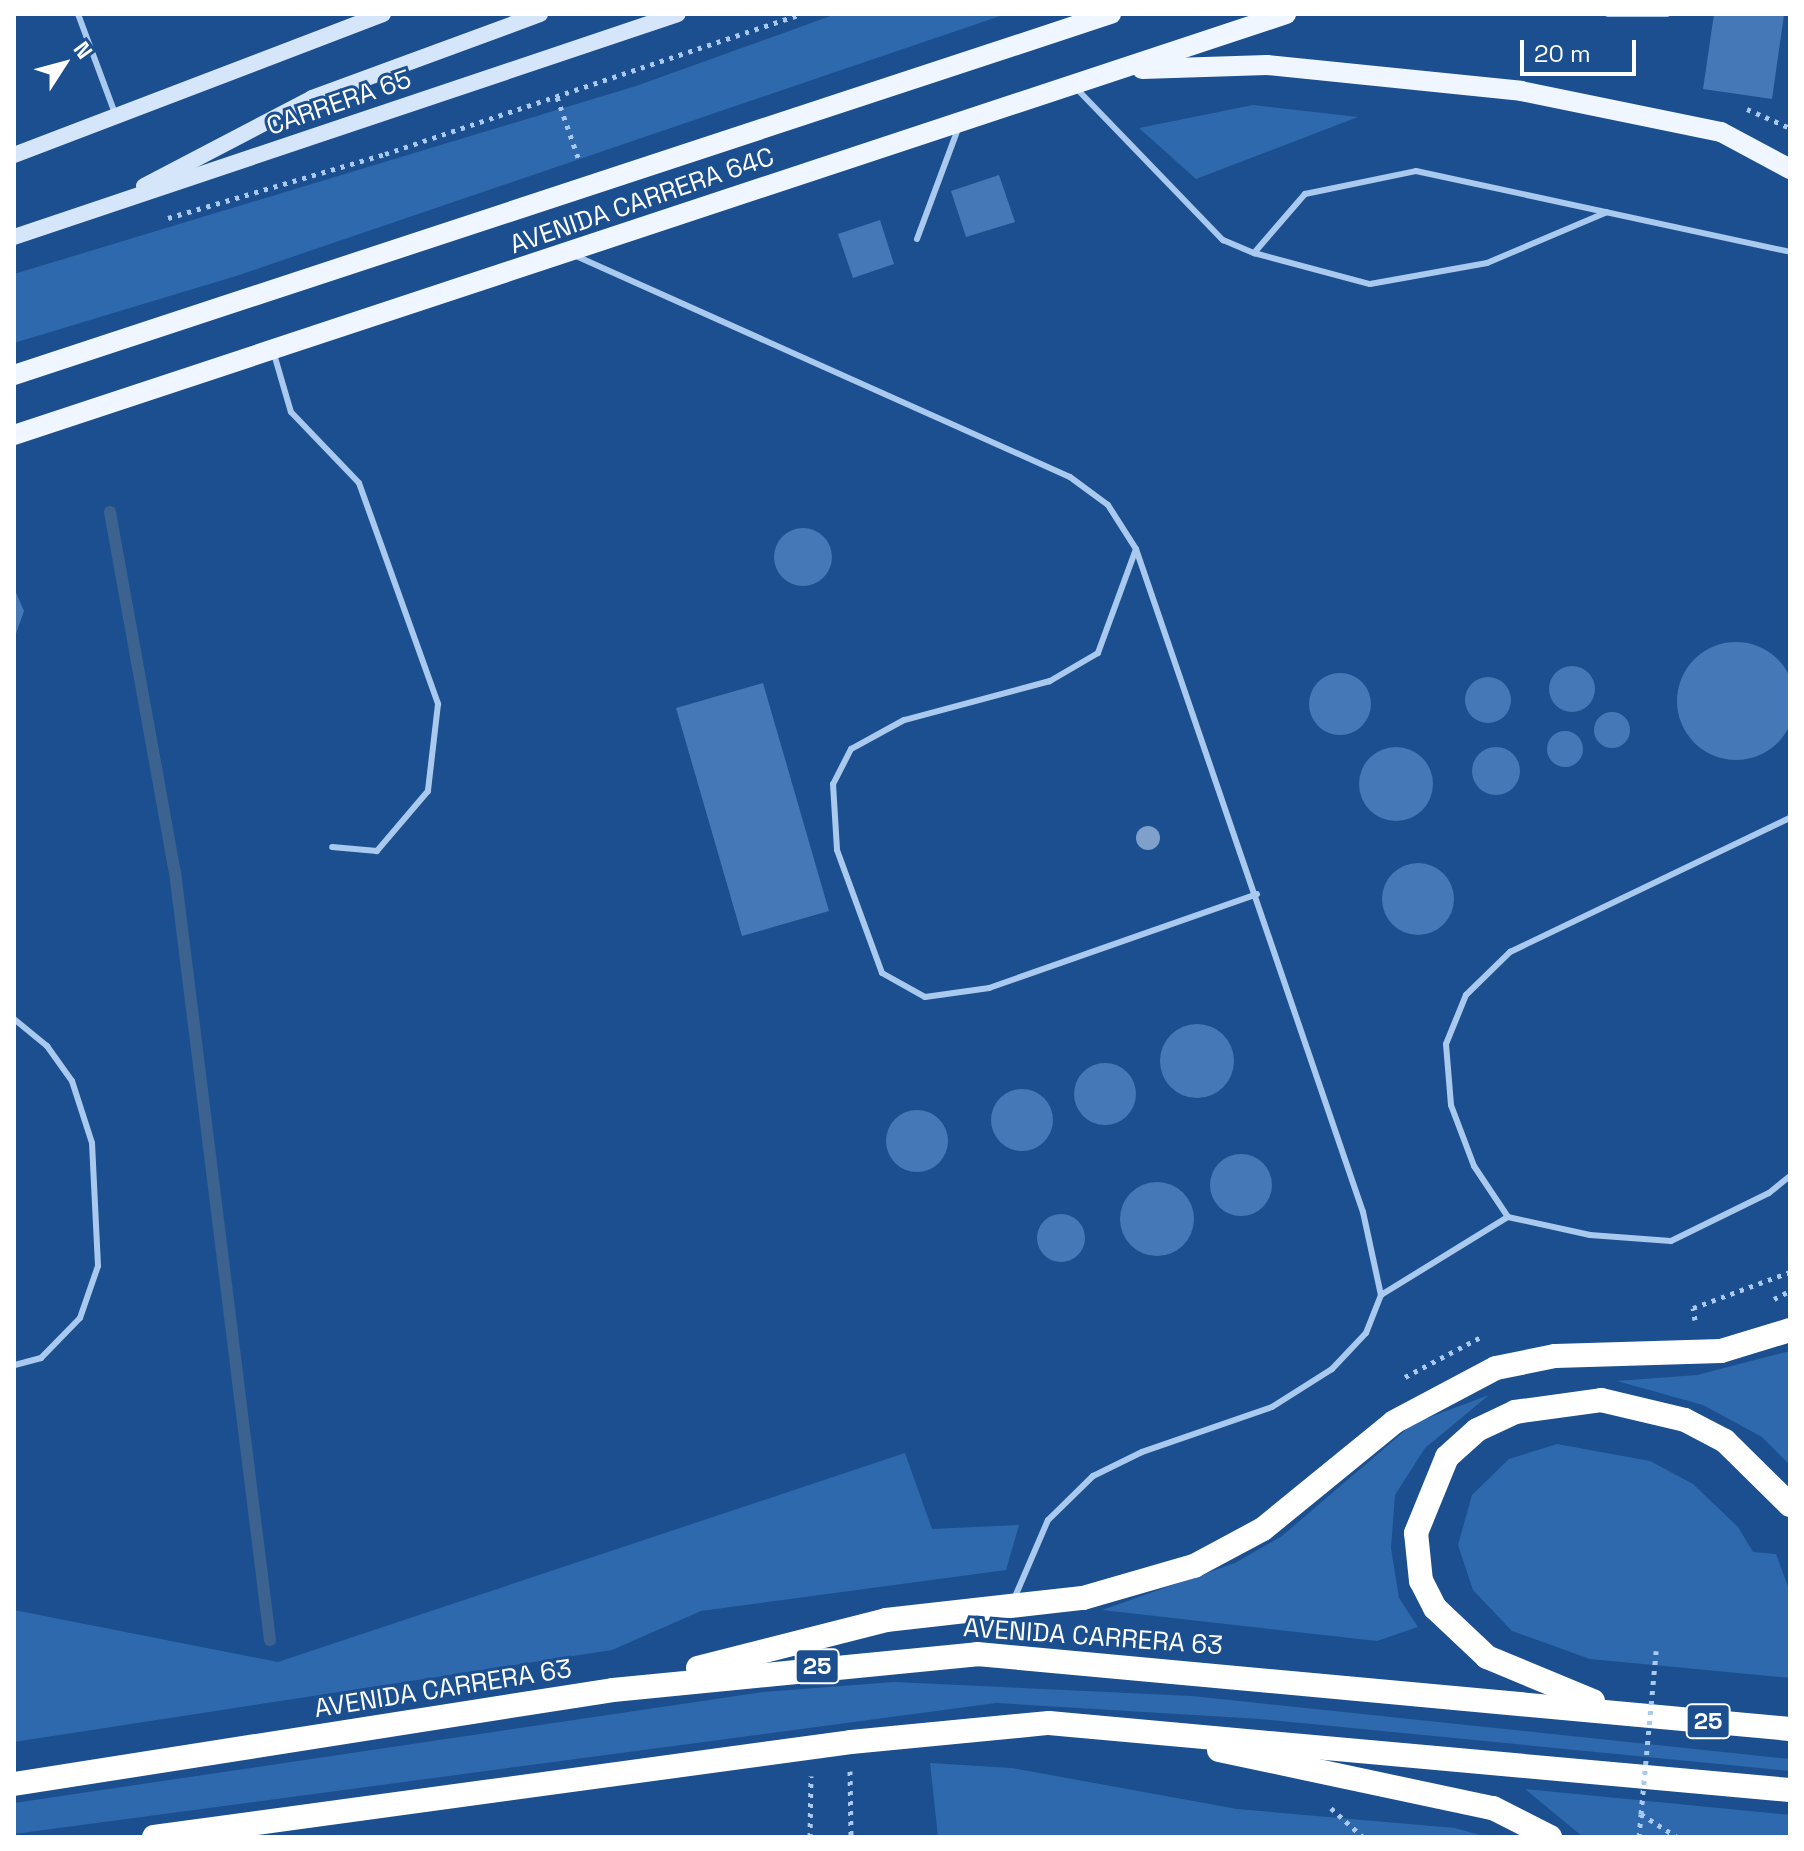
<!DOCTYPE html>
<html>
<head>
<meta charset="utf-8">
<style>
	body { margin:0 }
	#map { position:relative; width:1804px; height:1851px; overflow:hidden; background:#1b4f8f; font-family:"Space Grotesk",sans-serif }
	div>[style] { position:absolute }
	.green>* { inset:0; background:#2e69ad }
	.stream>* { height:12px; margin:-6px; padding:0 6px; transform-origin:6px; border-radius:6px; background:#3c6290 }
	.building>* { inset:0; background:#4478b7 }
	.round { border-radius:50% }
	.path>* { height:5px; margin-top:-2.5px; transform-origin:0; background:repeating-linear-gradient(90deg,#a9c9ee 0 4px,transparent 0 10px) }
	.lane>* { height:6px; margin:-3px; padding:0 3px; transform-origin:3px; border-radius:3px; background:#a9c9ee }
	.secondary>* { height:16px; margin:-8px; padding:0 8px; transform-origin:8px; border-radius:8px; background:#d6e6fa }
	.primary>* { height:20px; margin:-10px; padding:0 10px; transform-origin:10px; border-radius:10px; background:#f0f6ff }
	.highway>* { height:24px; margin:-12px; padding:0 12px; transform-origin:12px; border-radius:12px; background:#fff }
	.path-bridge>* { height:5px; margin-top:-2.5px; transform-origin:0; background:repeating-linear-gradient(90deg,#a9c9ee 0 4px,transparent 0 10px) }
	.trees>* { width:24px; height:24px; margin:-12px; border-radius:50%; background:#7ea0ca }
	span { translate:-50% -50%; white-space:nowrap; text-align:center; line-height:1.15; -webkit-text-stroke:6px #1b4f8f; paint-order:stroke }
	.shield-label span { padding:2px 6px; background:#1b4f8f; border:2px solid; border-radius:6px; -webkit-text-stroke-width:0 }
	.shield-label { font-size:24px; color:#fff; font-weight:700 }
	.street-label { font-size:26px; color:#fff }
	.frame { position:absolute; inset:0; border:16px solid #fff; pointer-events:none }
	.north { position:absolute; left:24px; top:24px; width:80px; height:80px; -webkit-text-stroke:6px #1b4f8f; paint-order:stroke; rotate:54deg; font-size:22px; font-weight:700; line-height:32px; text-align:center; color:#fff }
	.north::after { content:''; display:block; margin:auto; width:28px; height:36px; background:#fff; clip-path:polygon(50% 0,100% 100%,50% 72%,0 100%) }
	.scale { position:absolute; left:1520px; top:40px; width:116px; height:36px; box-sizing:border-box; border:4px solid #fff; border-top:0; padding-left:10px; font-size:24px; line-height:28px; white-space:nowrap; color:#fff; -webkit-text-stroke:6px #1b4f8f; paint-order:stroke }
</style>
</head>
<body>
<div id="map">
	<div class="green">
		<div style="clip-path:polygon(836px 14px,1006px 14px,236px 276px,14px 343px,14px 274px,636px 86px)"></div>
		<div style="clip-path:polygon(1253px 105px,1358px 117px,1196px 179px,1139px 128px)"></div>
		<div style="clip-path:polygon(1790px 1351px,1790px 1465px,1762px 1437px,1703px 1405px,1617px 1381px,1697px 1375px)"></div>
		<div style="clip-path:polygon(1489px 1395px,1425px 1448px,1395px 1495px,1391px 1548px,1399px 1598px,1418px 1627px,1377px 1641px,1102px 1610px,1235px 1563px,1282px 1536px,1414px 1423px)"></div>
		<div style="clip-path:polygon(1557px 1444px,1650px 1461px,1693px 1484px,1738px 1527px,1753px 1552px,1776px 1554px,1790px 1592px,1790px 1678px,1590px 1659px,1512px 1631px,1473px 1590px,1458px 1545px,1472px 1495px,1509px 1459px)"></div>
		<div style="clip-path:polygon(905px 1453px,932px 1529px,1019px 1525px,1006px 1570px,701px 1611px,612px 1650px,14px 1742px,14px 1610px,278px 1662px)"></div>
		<div style="clip-path:polygon(894px 1682px,1192px 1696px,1790px 1759px,1790px 1771px,1260px 1719px,996px 1703px,14px 1834px,14px 1803px,763px 1692px)"></div>
		<div style="clip-path:polygon(930px 1763px,1012px 1768px,1237px 1809px,1455px 1828px,1487px 1837px,938px 1837px)"></div>
		<div style="clip-path:polygon(1525px 1789px,1790px 1815px,1790px 1837px,1583px 1837px)"></div>
	</div>
	<div class="stream">
		<div style="left:110px;top:512px;width:366px;rotate:79.8deg"></div>
		<div style="left:175px;top:872px;width:774px;rotate:82.95deg"></div>
	</div>
	<div class="building">
		<div style="clip-path:polygon(1714px 14px,1784px 15px,1772px 99px,1703px 89px)"></div>
		<div style="clip-path:polygon(999px 175px,1015px 222px,966px 237px,951px 191px)"></div>
		<div style="clip-path:polygon(880px 220px,894px 264px,853px 278px,838px 234px)"></div>
		<div class="round" style="left:774px;top:528px;width:58px;height:58px"></div>
		<div style="clip-path:polygon(14px 588px,24px 611px,14px 639px)"></div>
		<div class="round" style="left:1677px;top:642px;width:118px;height:118px"></div>
		<div class="round" style="left:1549px;top:666px;width:46px;height:46px"></div>
		<div class="round" style="left:1309px;top:673px;width:62px;height:62px"></div>
		<div class="round" style="left:1465px;top:677px;width:46px;height:46px"></div>
		<div style="clip-path:polygon(763px 683px,829px 911px,742px 936px,676px 708px)"></div>
		<div class="round" style="left:1594px;top:712px;width:36px;height:36px"></div>
		<div class="round" style="left:1547px;top:731px;width:36px;height:36px"></div>
		<div class="round" style="left:1359px;top:747px;width:74px;height:74px"></div>
		<div class="round" style="left:1472px;top:747px;width:48px;height:48px"></div>
		<div class="round" style="left:1382px;top:863px;width:72px;height:72px"></div>
		<div class="round" style="left:1160px;top:1024px;width:74px;height:74px"></div>
		<div class="round" style="left:1074px;top:1063px;width:62px;height:62px"></div>
		<div class="round" style="left:991px;top:1089px;width:62px;height:62px"></div>
		<div class="round" style="left:886px;top:1110px;width:62px;height:62px"></div>
		<div class="round" style="left:1210px;top:1154px;width:62px;height:62px"></div>
		<div class="round" style="left:1120px;top:1182px;width:74px;height:74px"></div>
		<div class="round" style="left:1037px;top:1214px;width:48px;height:48px"></div>
	</div>
	<div class="path">
		<div style="left:557px;top:97px;width:67px;rotate:70.8deg"></div>
		<div style="left:1747px;top:109px;width:47px;rotate:23.8deg"></div>
		<div style="left:168px;top:218px;width:226px;rotate:-16.4deg"></div>
		<div style="left:385px;top:154px;width:438px;rotate:-18.6deg"></div>
		<div style="left:1774px;top:1299px;width:18px;rotate:-27deg"></div>
		<div style="left:1695px;top:1320px;width:12px;rotate:-99deg"></div>
		<div style="left:1693px;top:1308px;width:103px;rotate:-20.4deg"></div>
		<div style="left:1405px;top:1377px;width:86px;rotate:-27.8deg"></div>
		<div style="left:850px;top:1771px;width:66px;rotate:89.1deg"></div>
		<div style="left:1331px;top:1808px;width:43px;rotate:42.2deg"></div>
		<div style="left:810px;top:1837px;width:61px;rotate:-89.1deg"></div>
		<div style="left:1639px;top:1837px;width:23px;rotate:-85deg"></div>
		<div style="left:1641px;top:1814px;width:43px;rotate:32.6deg"></div>
	</div>
	<div class="lane">
		<div style="left:78px;top:14px;width:109px;rotate:69.6deg"></div>
		<div style="left:1608px;top:14px;width:59px"></div>
		<div style="left:1075px;top:87px;width:213px;rotate:46deg"></div>
		<div style="left:1223px;top:240px;width:34px;rotate:23deg"></div>
		<div style="left:1254px;top:253px;width:78px;rotate:-49.2deg"></div>
		<div style="left:1305px;top:194px;width:113px;rotate:-11.7deg"></div>
		<div style="left:1416px;top:171px;width:383px;rotate:12.2deg"></div>
		<div style="left:917px;top:239px;width:121px;rotate:-69.6deg"></div>
		<div style="left:1254px;top:253px;width:120px;rotate:15deg"></div>
		<div style="left:1370px;top:284px;width:119px;rotate:-10.2deg"></div>
		<div style="left:1487px;top:263px;width:130px;rotate:-23deg"></div>
		<div style="left:576px;top:256px;width:541px;rotate:24.1deg"></div>
		<div style="left:1070px;top:477px;width:47px;rotate:36.4deg"></div>
		<div style="left:1108px;top:505px;width:52px;rotate:57.5deg"></div>
		<div style="left:1136px;top:549px;width:701px;rotate:71.1deg"></div>
		<div style="left:1363px;top:1212px;width:85px;rotate:77.8deg"></div>
		<div style="left:1381px;top:1295px;width:41px;rotate:111.5deg"></div>
		<div style="left:1366px;top:1333px;width:50px;rotate:133.4deg"></div>
		<div style="left:1332px;top:1369px;width:71px;rotate:147.7deg"></div>
		<div style="left:1272px;top:1407px;width:138px;rotate:160.9deg"></div>
		<div style="left:1142px;top:1452px;width:55px;rotate:153.9deg"></div>
		<div style="left:1093px;top:1476px;width:63px;rotate:135.6deg"></div>
		<div style="left:1048px;top:1520px;width:86px;rotate:113.3deg"></div>
		<div style="left:274px;top:354px;width:60px;rotate:73.7deg"></div>
		<div style="left:291px;top:412px;width:98px;rotate:46.2deg"></div>
		<div style="left:359px;top:483px;width:235px;rotate:70.3deg"></div>
		<div style="left:438px;top:704px;width:88px;rotate:96.6deg"></div>
		<div style="left:428px;top:791px;width:79px;rotate:130.4deg"></div>
		<div style="left:377px;top:851px;width:45px;rotate:-174.9deg"></div>
		<div style="left:1136px;top:549px;width:111px;rotate:110.1deg"></div>
		<div style="left:1098px;top:653px;width:56px;rotate:149.7deg"></div>
		<div style="left:1050px;top:681px;width:151px;rotate:165deg"></div>
		<div style="left:904px;top:720px;width:60px;rotate:151.3deg"></div>
		<div style="left:851px;top:749px;width:39px;rotate:117deg"></div>
		<div style="left:833px;top:784px;width:66px;rotate:86.5deg"></div>
		<div style="left:837px;top:850px;width:131px;rotate:69.9deg"></div>
		<div style="left:882px;top:973px;width:49px;rotate:29.2deg"></div>
		<div style="left:925px;top:997px;width:65px;rotate:-8deg"></div>
		<div style="left:989px;top:988px;width:284px;rotate:-19.3deg"></div>
		<div style="left:14px;top:1019px;width:43px;rotate:39.3deg"></div>
		<div style="left:47px;top:1046px;width:43px;rotate:54.5deg"></div>
		<div style="left:72px;top:1081px;width:65px;rotate:72.1deg"></div>
		<div style="left:92px;top:1143px;width:123px;rotate:87.2deg"></div>
		<div style="left:98px;top:1266px;width:55px;rotate:109.1deg"></div>
		<div style="left:80px;top:1318px;width:56px;rotate:134.3deg"></div>
		<div style="left:41px;top:1358px;width:28px;rotate:165deg"></div>
		<div style="left:1508px;top:1217px;width:61px;rotate:-123.7deg"></div>
		<div style="left:1474px;top:1166px;width:65px;rotate:-110.7deg"></div>
		<div style="left:1451px;top:1105px;width:61px;rotate:-94.7deg"></div>
		<div style="left:1446px;top:1044px;width:53px;rotate:-67.8deg"></div>
		<div style="left:1466px;top:995px;width:62px;rotate:-44.3deg"></div>
		<div style="left:1510px;top:952px;width:310px;rotate:-25.6deg"></div>
		<div style="left:1381px;top:1295px;width:149px;rotate:-31.6deg"></div>
		<div style="left:1508px;top:1217px;width:84px;rotate:12.4deg"></div>
		<div style="left:1590px;top:1235px;width:81px;rotate:4.2deg"></div>
		<div style="left:1671px;top:1241px;width:109px;rotate:-26.1deg"></div>
		<div style="left:1769px;top:1193px;width:27px;rotate:-39deg"></div>
	</div>
	<div class="secondary">
		<div style="left:14px;top:155px;width:395px;rotate:-20.9deg"></div>
		<div style="left:144px;top:186px;width:190px;rotate:-27.6deg"></div>
		<div style="left:312px;top:98px;width:243px;rotate:-20.2deg"></div>
		<div style="left:14px;top:237px;width:700px;rotate:-18.56deg"></div>
	</div>
	<div class="primary">
		<div style="left:1142px;top:69px;width:125px;rotate:-1.8deg"></div>
		<div style="left:1267px;top:65px;width:255px;rotate:5.8deg"></div>
		<div style="left:1521px;top:91px;width:204px;rotate:11.6deg"></div>
		<div style="left:1721px;top:132px;width:78px;rotate:28.2deg"></div>
		<div style="left:14px;top:375px;width:1155px;rotate:-18.22deg"></div>
		<div style="left:14px;top:435px;width:1340px;rotate:-18.31deg"></div>
	</div>
	<div class="highway">
		<div style="left:698px;top:1668px;width:194px;rotate:-14.3deg"></div>
		<div style="left:886px;top:1620px;width:198px;rotate:-6.4deg"></div>
		<div style="left:1083px;top:1598px;width:116px;rotate:-16.1deg"></div>
		<div style="left:1194px;top:1566px;width:78px;rotate:-28.2deg"></div>
		<div style="left:1263px;top:1529px;width:169px;rotate:-39.2deg"></div>
		<div style="left:1394px;top:1422px;width:115px;rotate:-27.9deg"></div>
		<div style="left:1496px;top:1368px;width:60px;rotate:-11.5deg"></div>
		<div style="left:1555px;top:1356px;width:166px;rotate:-1.7deg"></div>
		<div style="left:1721px;top:1351px;width:72px;rotate:-16.9deg"></div>
		<div style="left:1593px;top:1701px;width:115px;rotate:-157.5deg"></div>
		<div style="left:1487px;top:1657px;width:71px;rotate:-136.7deg"></div>
		<div style="left:1435px;top:1608px;width:30px;rotate:-117deg"></div>
		<div style="left:1421px;top:1581px;width:48px;rotate:-95.9deg"></div>
		<div style="left:1416px;top:1533px;width:82px;rotate:-67.8deg"></div>
		<div style="left:1447px;top:1457px;width:40px;rotate:-42deg"></div>
		<div style="left:1477px;top:1430px;width:42px;rotate:-25.3deg"></div>
		<div style="left:1515px;top:1412px;width:87px;rotate:-7.9deg"></div>
		<div style="left:1601px;top:1400px;width:86px;rotate:13.4deg"></div>
		<div style="left:1685px;top:1420px;width:45px;rotate:27.7deg"></div>
		<div style="left:1725px;top:1441px;width:91px;rotate:44.6deg"></div>
		<div style="left:1219px;top:1750px;width:280px;rotate:12deg"></div>
		<div style="left:1493px;top:1808px;width:64px;rotate:27deg"></div>
		<div style="left:14px;top:1784px;width:606px;rotate:-8.92deg"></div>
		<div style="left:613px;top:1690px;width:366px;rotate:-5.6deg"></div>
		<div style="left:977px;top:1654px;width:816px;rotate:5.27deg"></div>
		<div style="left:154px;top:1837px;width:703px;rotate:-7.76deg"></div>
		<div style="left:851px;top:1742px;width:199px;rotate:-5.5deg"></div>
		<div style="left:1049px;top:1723px;width:744px;rotate:5.17deg"></div>
	</div>
	<div class="path-bridge">
		<div style="left:1641px;top:1814px;width:164px;rotate:-84.7deg"></div>
	</div>
	<div class="trees">
		<div style="left:1148px;top:838px"></div>
	</div>
	<div class="shield-label">
		<span style="left:817px;top:1666px">25</span>
		<span style="left:1708px;top:1721px">25</span>
	</div>
	<div class="street-label">
		<span style="left:339px;top:103px;rotate:-19deg">CARRERA 65</span>
		<span style="left:642px;top:201px;rotate:-19deg">AVENIDA CARRERA 64C</span>
		<span style="left:1093px;top:1637px;rotate:4deg">AVENIDA CARRERA 63</span>
		<span style="left:443px;top:1689px;rotate:-9deg">AVENIDA CARRERA 63</span>
	</div>
	<div class="frame"></div>
	<div class="north">N</div>
	<div class="scale">20 m</div>
</div>
</body>
</html>
